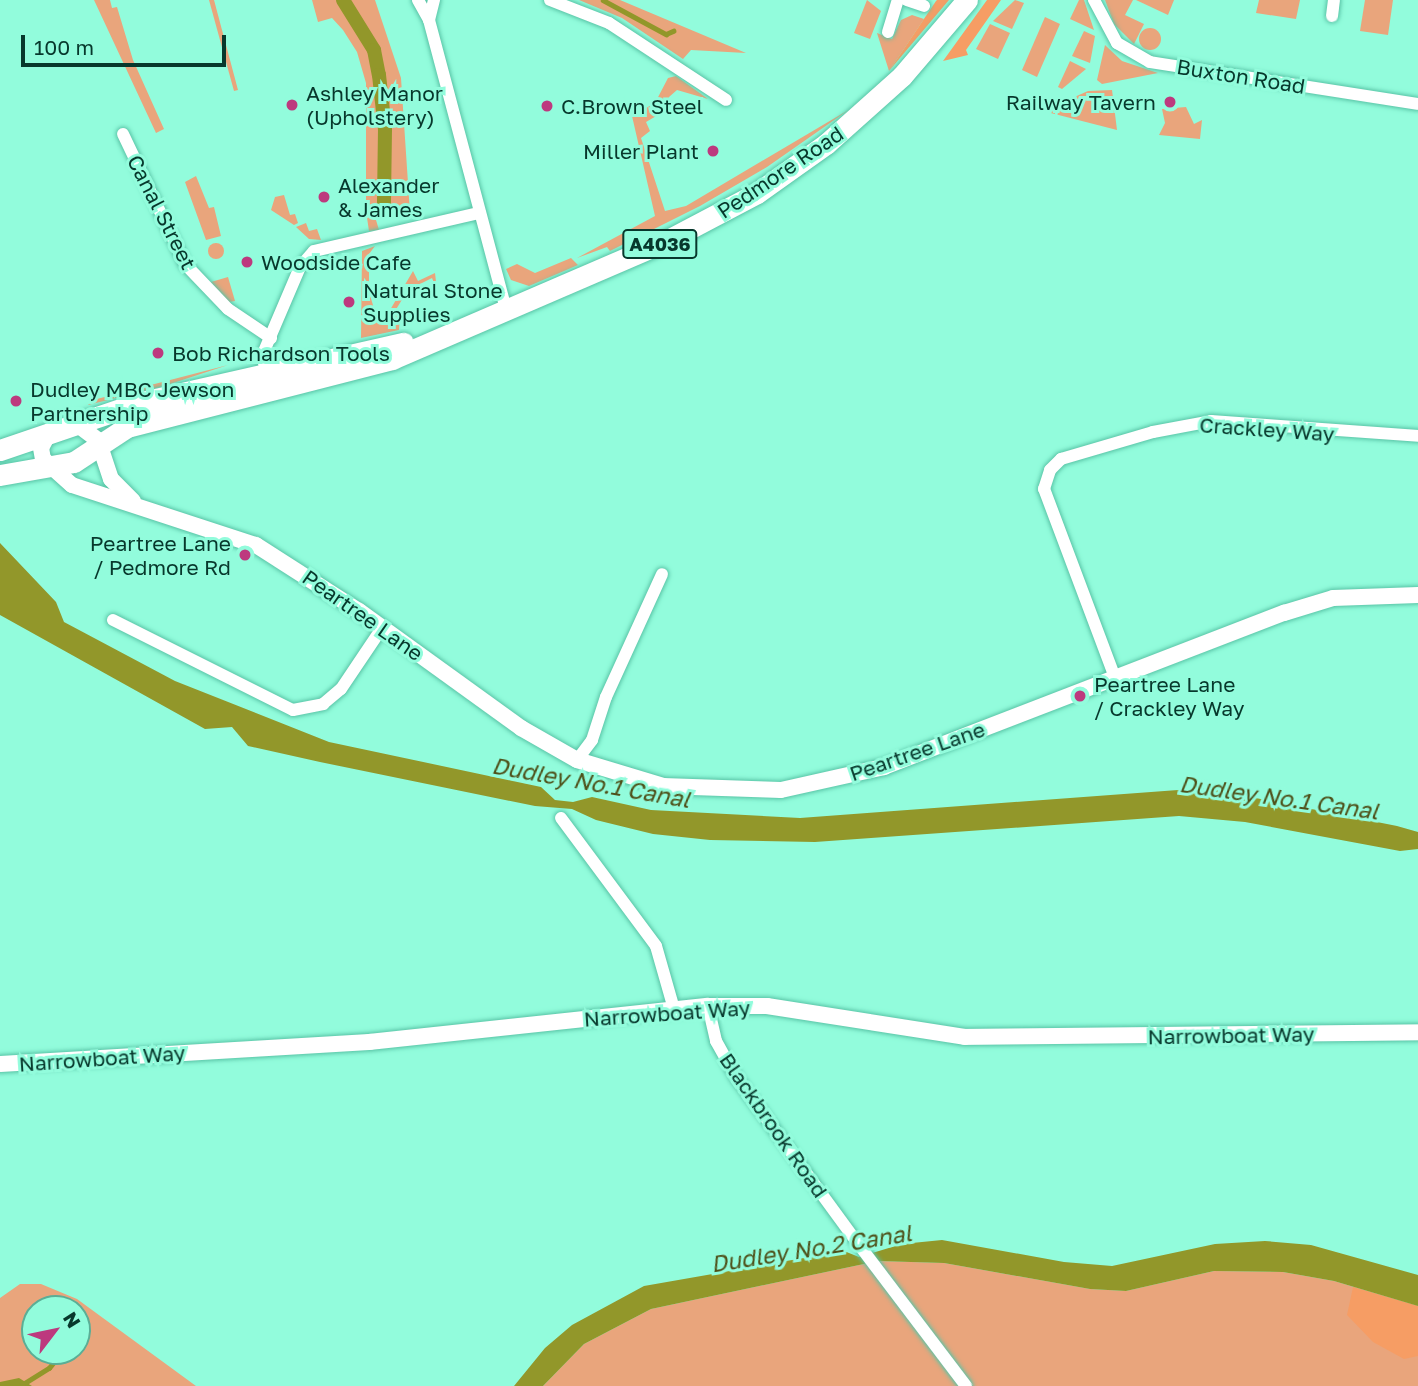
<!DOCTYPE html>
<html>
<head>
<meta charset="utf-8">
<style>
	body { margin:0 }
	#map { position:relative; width:1418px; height:1386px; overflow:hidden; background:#92fcdc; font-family:"Golos Text",sans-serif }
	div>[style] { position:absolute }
	.green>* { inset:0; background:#e9a57c }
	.round { border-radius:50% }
	.forest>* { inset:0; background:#f69d64 }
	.water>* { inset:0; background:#92972a }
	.stream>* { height:4.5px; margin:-2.25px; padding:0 2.25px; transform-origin:2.25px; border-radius:2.25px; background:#92972a }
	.canal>* { height:14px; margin:-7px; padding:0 7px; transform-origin:7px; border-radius:7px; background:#92972a }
	.roads { filter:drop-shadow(0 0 2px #59c4a6) drop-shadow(0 0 2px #59c4a6) }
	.minor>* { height:12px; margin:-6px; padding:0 6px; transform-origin:6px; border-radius:6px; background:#fff }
	.tertiary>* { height:16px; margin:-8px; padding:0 8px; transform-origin:8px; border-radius:8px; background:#fff }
	.trunk>* { height:21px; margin:-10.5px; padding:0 10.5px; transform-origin:10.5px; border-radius:10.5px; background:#fff }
	.dots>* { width:19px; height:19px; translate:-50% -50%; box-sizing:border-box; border:4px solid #92fcdc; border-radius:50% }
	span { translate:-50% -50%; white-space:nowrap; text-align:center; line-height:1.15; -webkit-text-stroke:6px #92fcdc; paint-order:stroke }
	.shield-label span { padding:2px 5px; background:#92fcdc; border:2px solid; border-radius:5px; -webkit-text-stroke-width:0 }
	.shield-label { font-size:19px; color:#07382c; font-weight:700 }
	.street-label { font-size:21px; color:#07382c }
	.poi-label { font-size:21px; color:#07382c }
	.left { translate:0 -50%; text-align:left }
	.right { translate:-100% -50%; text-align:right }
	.water-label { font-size:23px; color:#4e511a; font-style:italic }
	.north { position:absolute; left:21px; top:1295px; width:70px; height:70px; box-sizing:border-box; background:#92fcdc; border:2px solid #5aae96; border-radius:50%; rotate:58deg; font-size:19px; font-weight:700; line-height:28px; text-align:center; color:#07382c }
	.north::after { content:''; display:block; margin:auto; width:24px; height:32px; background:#bd397e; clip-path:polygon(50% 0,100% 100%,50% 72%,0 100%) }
	.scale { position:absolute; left:21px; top:35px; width:205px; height:32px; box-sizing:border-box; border:4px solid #07382c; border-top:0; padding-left:9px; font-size:21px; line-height:24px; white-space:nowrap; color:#07382c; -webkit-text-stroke:5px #92fcdc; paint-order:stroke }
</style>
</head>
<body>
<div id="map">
	<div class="green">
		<div style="clip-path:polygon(94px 0,110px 0,112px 8px,117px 7px,133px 60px,164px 129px,156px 133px)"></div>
		<div style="clip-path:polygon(209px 0,214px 0,238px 90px,234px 91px)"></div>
		<div style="clip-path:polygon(312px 0,375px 0,401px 78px,410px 213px,376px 220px,379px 230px,369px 231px,366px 211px,366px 83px,357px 52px,343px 30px,332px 18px,318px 22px)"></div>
		<div style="clip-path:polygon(579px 0,620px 0,746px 53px,691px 50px,683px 59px,622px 18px)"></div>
		<div style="clip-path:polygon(867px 0,881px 11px,870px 39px,854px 33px)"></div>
		<div style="clip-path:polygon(1015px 0,1024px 3px,1012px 29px,993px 21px)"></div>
		<div style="clip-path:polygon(1079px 0,1084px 0,1094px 30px,1070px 19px)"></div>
		<div style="clip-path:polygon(1105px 0,1133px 0,1125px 15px,1144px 24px,1134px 44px,1114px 24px)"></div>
		<div style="clip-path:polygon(1136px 0,1174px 0,1168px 15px)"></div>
		<div style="clip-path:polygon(1259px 0,1300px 0,1296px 19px,1256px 13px)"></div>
		<div style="clip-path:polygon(1365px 0,1393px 0,1388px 35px,1360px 31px)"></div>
		<div style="clip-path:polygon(912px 15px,924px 19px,889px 71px,877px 33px,892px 39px,901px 20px)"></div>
		<div style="clip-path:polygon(1045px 17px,1060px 24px,1037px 77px,1022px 70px)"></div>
		<div style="clip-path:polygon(990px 24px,1010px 33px,998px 59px,976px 49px)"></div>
		<div class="round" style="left:1139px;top:28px;width:22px;height:22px"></div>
		<div style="clip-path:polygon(1084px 31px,1095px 36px,1090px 63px,1072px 56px)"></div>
		<div style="clip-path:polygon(1105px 45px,1122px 61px,1158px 73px,1102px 84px,1097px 80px)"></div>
		<div style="clip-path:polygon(1070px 61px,1086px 69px,1062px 89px,1058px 87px)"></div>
		<div style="clip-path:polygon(676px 76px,708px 99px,677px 90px,669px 97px,670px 108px,646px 122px,650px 131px,641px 138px,665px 211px,686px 206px,850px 109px,767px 167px,700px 206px,610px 251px,607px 247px,577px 258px,655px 216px,632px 116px,655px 103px,668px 78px)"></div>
		<div style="clip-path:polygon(1112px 90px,1117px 130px,1043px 111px,1088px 91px)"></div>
		<div style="clip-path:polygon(1186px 107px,1194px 124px,1202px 120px,1200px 139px,1159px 135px,1165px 123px,1162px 109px)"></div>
		<div style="clip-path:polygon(196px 176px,209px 208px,214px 207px,221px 236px,206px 240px,185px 182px)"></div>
		<div style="clip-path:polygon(284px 195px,290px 215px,295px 214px,298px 223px,294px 225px,271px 210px,275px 197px)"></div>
		<div style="clip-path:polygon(306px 223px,309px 231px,317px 229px,321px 240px,309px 239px,296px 227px)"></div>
		<div class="round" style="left:208px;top:243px;width:16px;height:16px"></div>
		<div style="clip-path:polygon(375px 246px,369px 254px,369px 292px,376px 315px,390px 310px,413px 271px,418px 281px,435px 273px,437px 290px,432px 278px,408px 290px,395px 311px,400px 315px,399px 330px,361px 338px,362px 251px)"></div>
		<div style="clip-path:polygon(571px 258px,578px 265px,529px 286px,511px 280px,506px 269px,517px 264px,535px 273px)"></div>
		<div style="clip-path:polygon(228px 277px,235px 301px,229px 302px,211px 282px)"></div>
		<div style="clip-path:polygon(228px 365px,164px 386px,88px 405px,93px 400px)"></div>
		<div style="clip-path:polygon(878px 1261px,944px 1263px,1090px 1289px,1126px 1291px,1214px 1271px,1283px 1272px,1334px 1281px,1418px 1306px,1418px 1386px,543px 1386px,584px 1344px,651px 1309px)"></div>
		<div style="clip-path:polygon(evenodd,20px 1284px,41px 1284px,77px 1299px,196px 1386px,0 1386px,0 1298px,20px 1284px,35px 1309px,77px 1309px,77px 1351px,35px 1351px,35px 1309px)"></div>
	</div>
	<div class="forest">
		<div style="clip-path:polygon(937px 0,949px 0,889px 71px,936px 1px)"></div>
		<div style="clip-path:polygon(987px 0,1001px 0,966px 50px,968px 55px,943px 61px)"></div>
		<div style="clip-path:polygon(1353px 1287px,1418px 1306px,1418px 1356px,1404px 1359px,1373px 1342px,1347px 1315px)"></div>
	</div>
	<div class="water">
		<div style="clip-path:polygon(0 543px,56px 602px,64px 622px,175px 681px,329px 742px,541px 787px,555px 800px,573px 802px,592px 797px,651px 810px,800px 818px,1205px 788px,1397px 826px,1418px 832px,1418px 849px,1400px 851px,1245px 822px,1179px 816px,815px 842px,710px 840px,653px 834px,596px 820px,572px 809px,535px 806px,320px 762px,248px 746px,232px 727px,205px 729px,0 615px)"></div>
		<div style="clip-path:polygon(942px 1240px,1064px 1262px,1112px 1266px,1215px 1244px,1265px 1241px,1311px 1245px,1418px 1275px,1418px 1306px,1334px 1281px,1283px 1272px,1214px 1271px,1126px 1291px,1090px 1289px,944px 1263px,878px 1261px,651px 1309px,584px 1344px,543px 1386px,514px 1386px,545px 1348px,572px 1325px,644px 1286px,844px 1251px,859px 1257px,902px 1244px)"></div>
		<div style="clip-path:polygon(19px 1378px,32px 1386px,0 1386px,0 1382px)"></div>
	</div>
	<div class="stream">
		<div style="left:603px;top:0;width:72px;rotate:28.4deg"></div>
		<div style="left:666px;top:34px;width:8px;rotate:-23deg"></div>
		<div style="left:20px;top:1386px;width:34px;rotate:-32deg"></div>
		<div style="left:49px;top:1368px;width:22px;rotate:-51deg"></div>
	</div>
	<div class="canal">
		<div style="left:343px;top:0;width:59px;rotate:58.2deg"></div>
		<div style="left:374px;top:50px;width:25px;rotate:79deg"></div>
		<div style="left:379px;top:75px;width:54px;rotate:83.7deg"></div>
		<div style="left:385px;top:129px;width:76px;rotate:90.8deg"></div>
	</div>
	<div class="roads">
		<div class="minor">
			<div style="left:418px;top:0;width:23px;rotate:61deg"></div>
			<div style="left:429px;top:20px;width:303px;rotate:75.1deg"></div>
			<div style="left:550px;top:0;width:63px;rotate:21.3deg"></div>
			<div style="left:609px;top:23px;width:140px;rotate:33.3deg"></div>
			<div style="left:907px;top:0;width:18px;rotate:19deg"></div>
			<div style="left:1094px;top:0;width:49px;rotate:61.9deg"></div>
			<div style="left:1117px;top:43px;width:38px;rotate:30deg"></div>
			<div style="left:1150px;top:62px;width:271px;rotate:8.9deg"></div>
			<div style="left:1332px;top:16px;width:16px;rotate:-83deg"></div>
			<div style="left:429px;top:20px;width:21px;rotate:-76deg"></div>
			<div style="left:888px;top:32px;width:34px;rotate:-73deg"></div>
			<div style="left:123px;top:134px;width:144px;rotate:64.5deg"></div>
			<div style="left:185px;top:264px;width:62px;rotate:46.3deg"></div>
			<div style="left:228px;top:309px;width:52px;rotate:34deg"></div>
			<div style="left:268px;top:377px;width:22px;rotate:-106deg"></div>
			<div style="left:262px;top:356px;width:97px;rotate:-66.9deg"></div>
			<div style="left:300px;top:267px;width:21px;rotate:-49deg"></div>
			<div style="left:314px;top:251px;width:168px;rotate:-13deg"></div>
			<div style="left:113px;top:620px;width:201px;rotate:26.6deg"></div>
			<div style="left:293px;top:710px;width:31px;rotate:-11deg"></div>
			<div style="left:323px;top:704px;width:23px;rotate:-40deg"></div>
			<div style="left:341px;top:689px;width:73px;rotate:-56.1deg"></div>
			<div style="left:1114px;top:675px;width:199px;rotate:-110.6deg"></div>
			<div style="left:1044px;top:489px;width:20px;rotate:-72deg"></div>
			<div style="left:1050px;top:470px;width:16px;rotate:-45deg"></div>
			<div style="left:1061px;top:459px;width:96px;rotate:-16.4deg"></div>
			<div style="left:1153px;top:432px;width:59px;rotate:-10.7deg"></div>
			<div style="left:1211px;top:421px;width:208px;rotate:4.1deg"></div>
			<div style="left:577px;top:760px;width:25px;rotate:-53deg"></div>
			<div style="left:592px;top:740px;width:45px;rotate:-72deg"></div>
			<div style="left:606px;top:697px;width:135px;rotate:-65.5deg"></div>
			<div style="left:561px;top:818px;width:159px;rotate:53.4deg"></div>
			<div style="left:656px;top:946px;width:66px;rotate:74.1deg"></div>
			<div style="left:708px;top:1006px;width:36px;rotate:77deg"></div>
			<div style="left:716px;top:1041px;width:41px;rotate:60.9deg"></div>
			<div style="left:736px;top:1077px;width:200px;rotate:53.8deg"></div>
			<div style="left:856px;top:1241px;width:182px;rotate:52.8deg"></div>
		</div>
		<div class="tertiary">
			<div style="left:74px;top:422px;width:30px;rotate:37deg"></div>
			<div style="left:98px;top:440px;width:41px;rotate:71.6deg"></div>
			<div style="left:111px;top:479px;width:31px;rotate:45deg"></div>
			<div style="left:50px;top:431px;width:19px;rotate:118deg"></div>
			<div style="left:41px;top:448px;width:11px;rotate:80deg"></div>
			<div style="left:43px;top:459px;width:39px;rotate:42deg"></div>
			<div style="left:72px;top:485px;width:194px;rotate:18.1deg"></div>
			<div style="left:256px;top:545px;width:122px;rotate:32.7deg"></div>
			<div style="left:359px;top:611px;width:200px;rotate:35.8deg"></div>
			<div style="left:521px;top:728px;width:64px;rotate:29.7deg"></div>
			<div style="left:577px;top:760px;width:90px;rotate:16.8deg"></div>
			<div style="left:663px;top:786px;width:118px;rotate:1.9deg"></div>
			<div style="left:781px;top:790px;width:106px;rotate:-12.6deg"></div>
			<div style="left:884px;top:767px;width:429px;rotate:-21.1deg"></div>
			<div style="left:1284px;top:613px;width:51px;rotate:-17deg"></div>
			<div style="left:1333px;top:598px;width:85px;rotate:-2deg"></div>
			<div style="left:0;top:1064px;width:370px;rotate:-3.4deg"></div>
			<div style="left:369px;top:1042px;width:341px;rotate:-6.1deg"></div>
			<div style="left:708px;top:1006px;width:59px"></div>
			<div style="left:767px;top:1006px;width:200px;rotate:8.9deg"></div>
			<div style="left:965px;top:1037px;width:453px;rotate:-0.6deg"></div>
		</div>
		<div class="trunk">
			<div style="left:0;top:450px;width:146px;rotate:-18.8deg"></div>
			<div style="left:138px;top:403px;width:272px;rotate:-12.8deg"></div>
			<div style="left:0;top:475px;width:75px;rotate:-10deg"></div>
			<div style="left:74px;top:462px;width:64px;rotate:-33.4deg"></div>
			<div style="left:127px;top:427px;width:274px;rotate:-14.4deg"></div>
			<div style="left:392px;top:359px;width:298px;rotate:-23.3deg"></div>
			<div style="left:666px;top:241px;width:103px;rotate:-27.8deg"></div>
			<div style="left:757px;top:193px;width:85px;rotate:-35.4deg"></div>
			<div style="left:826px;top:144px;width:102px;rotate:-41.8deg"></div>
			<div style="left:902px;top:76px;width:100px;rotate:-49.5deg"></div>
		</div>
	</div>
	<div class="dots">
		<div style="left:1170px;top:102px;background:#bd397e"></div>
		<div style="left:292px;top:105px;background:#bd397e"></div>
		<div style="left:547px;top:106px;background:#bd397e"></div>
		<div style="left:713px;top:151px;background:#bd397e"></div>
		<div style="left:324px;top:197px;background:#bd397e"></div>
		<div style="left:247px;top:262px;background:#bd397e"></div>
		<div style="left:349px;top:302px;background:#bd397e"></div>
		<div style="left:158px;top:353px;background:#bd397e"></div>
		<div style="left:16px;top:401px;background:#bd397e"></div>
		<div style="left:245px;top:555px;background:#bd397e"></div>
		<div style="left:1080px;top:696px;background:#bd397e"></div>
	</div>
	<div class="shield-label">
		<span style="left:660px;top:244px">A4036</span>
	</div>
	<div class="street-label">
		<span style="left:1241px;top:76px;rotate:9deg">Buxton Road</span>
		<span style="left:780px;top:172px;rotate:-34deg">Pedmore Road</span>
		<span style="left:162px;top:212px;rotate:63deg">Canal Street</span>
		<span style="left:1267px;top:429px;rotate:4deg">Crackley Way</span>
		<span style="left:363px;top:615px;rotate:35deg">Peartree Lane</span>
		<span style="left:917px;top:751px;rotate:-19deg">Peartree Lane</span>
		<span style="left:667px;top:1013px;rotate:-4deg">Narrowboat Way</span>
		<span style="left:1231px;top:1035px;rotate:-1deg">Narrowboat Way</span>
		<span style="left:102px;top:1058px;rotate:-4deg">Narrowboat Way</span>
		<span style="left:774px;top:1125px;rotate:55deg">Blackbrook Road</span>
	</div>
	<div class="poi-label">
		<span class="left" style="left:306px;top:105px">Ashley Manor<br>(Upholstery)</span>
		<span class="right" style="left:1156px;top:102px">Railway Tavern</span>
		<span class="left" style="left:561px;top:106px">C.Brown Steel</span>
		<span class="right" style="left:699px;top:151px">Miller Plant</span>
		<span class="left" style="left:338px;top:197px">Alexander<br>&amp; James</span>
		<span class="left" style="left:261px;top:262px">Woodside Cafe</span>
		<span class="left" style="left:363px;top:302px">Natural Stone<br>Supplies</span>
		<span class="left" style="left:172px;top:353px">Bob Richardson Tools</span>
		<span class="left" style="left:30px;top:401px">Dudley MBC Jewson<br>Partnership</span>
		<span class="right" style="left:231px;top:555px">Peartree Lane<br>/ Pedmore Rd</span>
		<span class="left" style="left:1094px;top:696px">Peartree Lane<br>/ Crackley Way</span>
	</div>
	<div class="water-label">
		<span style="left:591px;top:782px;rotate:10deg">Dudley No.1 Canal</span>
		<span style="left:1279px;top:797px;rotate:8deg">Dudley No.1 Canal</span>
		<span style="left:811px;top:1248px;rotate:-9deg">Dudley No.2 Canal</span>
	</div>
	<div class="north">N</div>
	<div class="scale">100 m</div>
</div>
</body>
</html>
